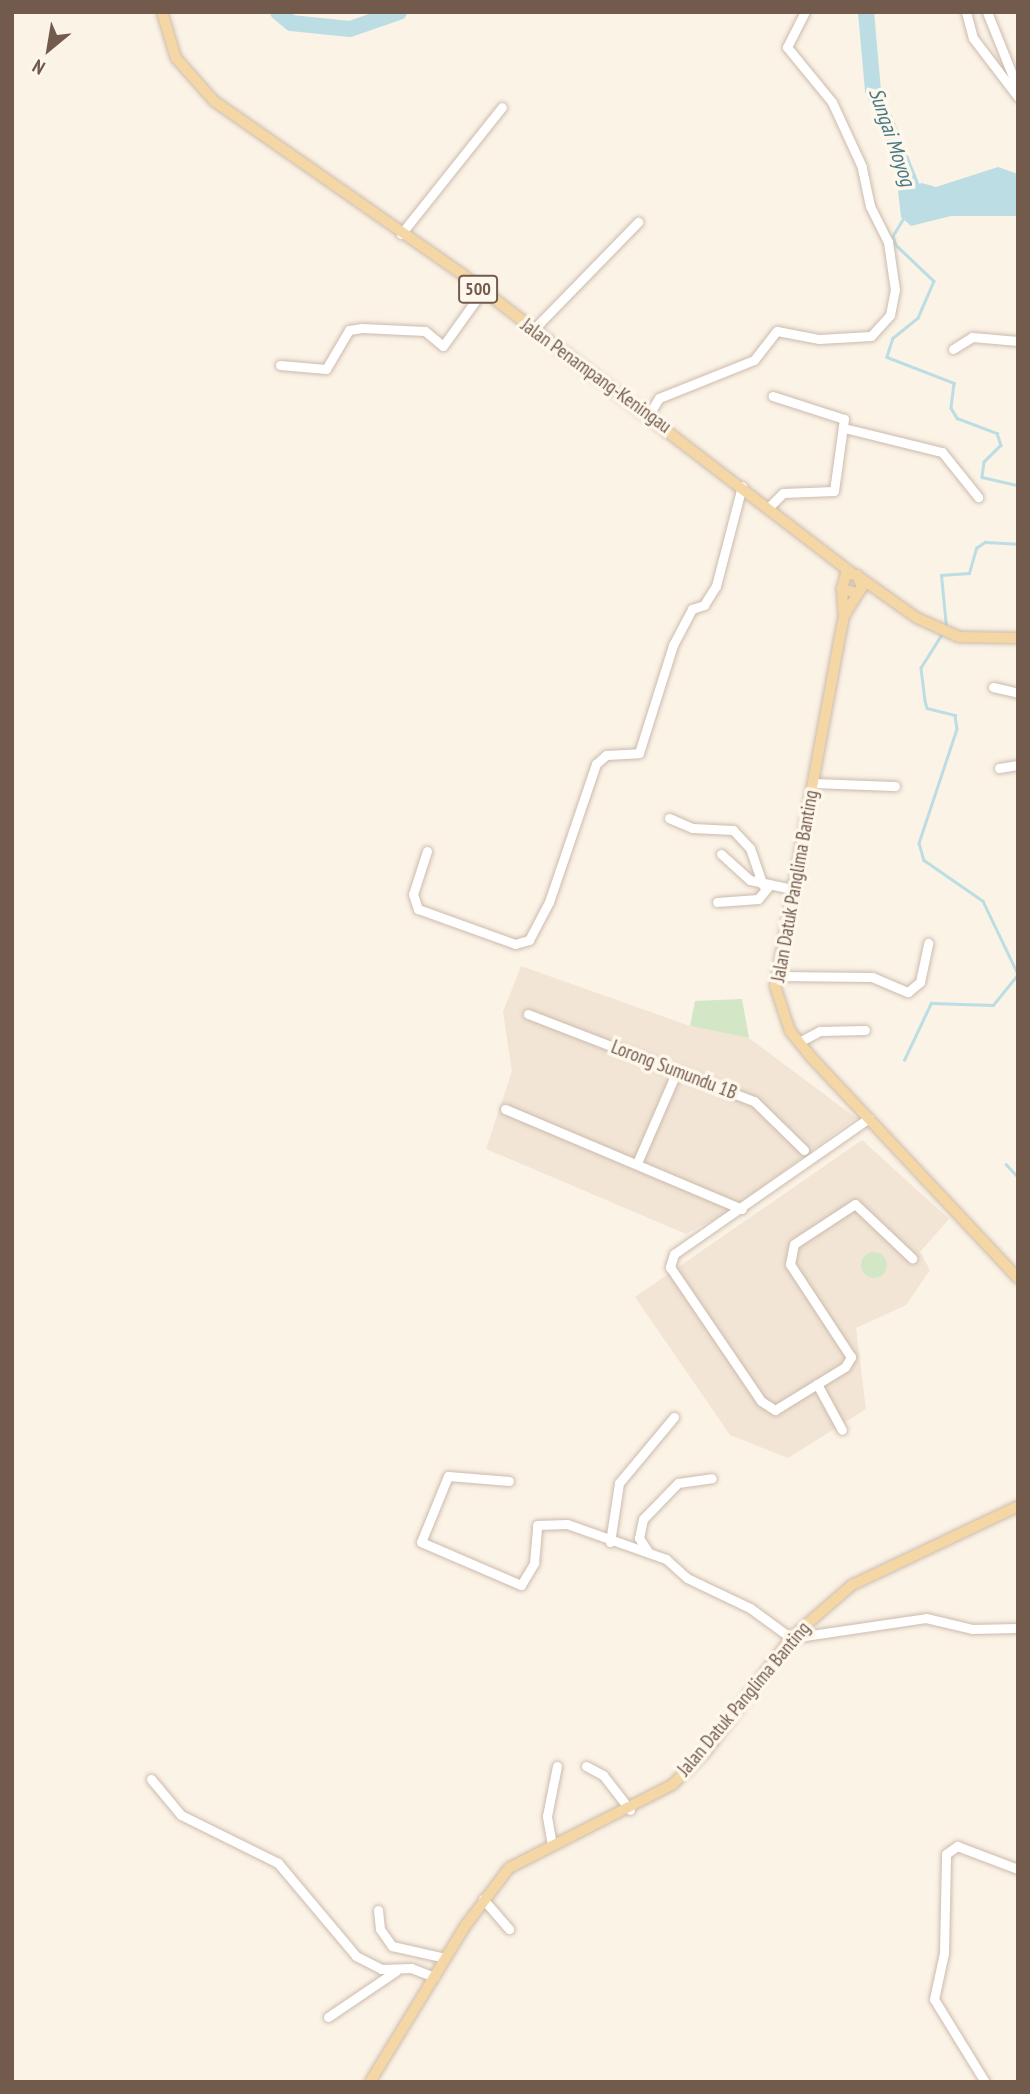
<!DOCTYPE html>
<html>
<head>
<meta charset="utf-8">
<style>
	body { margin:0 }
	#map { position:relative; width:1030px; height:2094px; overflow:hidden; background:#fbf3e6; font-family:"PT Sans Narrow",sans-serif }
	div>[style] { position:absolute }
	.residential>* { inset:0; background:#f2e5d5 }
	.green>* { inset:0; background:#d3e7c6 }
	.round { border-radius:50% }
	.water>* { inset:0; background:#bcdde3 }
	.stream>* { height:2.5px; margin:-1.25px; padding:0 1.25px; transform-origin:1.25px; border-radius:1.25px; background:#bcdde3 }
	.river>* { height:16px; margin:-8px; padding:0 8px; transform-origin:8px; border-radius:8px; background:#bcdde3 }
	.roads { filter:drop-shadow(0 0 2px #ccbbad) drop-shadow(0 0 2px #ccbbad) }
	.minor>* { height:9px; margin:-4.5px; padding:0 4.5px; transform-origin:4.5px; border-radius:4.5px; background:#fff }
	.major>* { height:10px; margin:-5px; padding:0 5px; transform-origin:5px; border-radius:5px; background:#f4d7a4 }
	span { translate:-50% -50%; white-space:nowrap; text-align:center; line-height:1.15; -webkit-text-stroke:7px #fef7ec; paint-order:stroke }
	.shield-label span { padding:2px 5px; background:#fef7ec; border:2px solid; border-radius:5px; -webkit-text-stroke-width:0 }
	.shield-label { font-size:18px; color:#725b4d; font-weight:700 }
	.street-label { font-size:19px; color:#725b4d }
	.water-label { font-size:21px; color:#487984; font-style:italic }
	.frame { position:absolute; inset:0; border:14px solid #725b4d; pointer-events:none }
	.north { position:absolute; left:14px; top:14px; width:70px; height:70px; -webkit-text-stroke:5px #fef7ec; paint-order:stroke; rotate:210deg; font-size:19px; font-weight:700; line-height:28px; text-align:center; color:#725b4d }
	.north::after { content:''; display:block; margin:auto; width:24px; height:32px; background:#725b4d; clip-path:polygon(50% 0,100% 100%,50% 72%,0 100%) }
</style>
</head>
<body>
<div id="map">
	<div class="residential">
		<div style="clip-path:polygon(521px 966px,690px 1026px,749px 1038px,856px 1118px,726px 1213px,686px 1234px,486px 1149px,512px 1071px,503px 1012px)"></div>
		<div style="clip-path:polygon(862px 1140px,949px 1219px,920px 1252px,930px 1270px,906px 1305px,856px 1328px,866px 1409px,788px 1458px,730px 1435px,635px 1297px)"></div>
	</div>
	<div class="green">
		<div style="clip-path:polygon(742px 999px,749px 1038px,690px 1026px,695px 1001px)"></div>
		<div class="round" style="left:861px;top:1252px;width:26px;height:26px"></div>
	</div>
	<div class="water">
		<div style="clip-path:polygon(998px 167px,1018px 174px,1018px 216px,951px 216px,911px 226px,901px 217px,898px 191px,922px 183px,936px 187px)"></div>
	</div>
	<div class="stream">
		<div style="left:904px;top:218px;width:21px;rotate:121deg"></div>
		<div style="left:893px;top:236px;width:9px;rotate:72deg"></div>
		<div style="left:896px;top:245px;width:52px;rotate:43.5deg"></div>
		<div style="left:934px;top:281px;width:40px;rotate:113.4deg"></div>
		<div style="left:918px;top:318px;width:32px;rotate:141deg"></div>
		<div style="left:893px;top:338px;width:20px;rotate:108deg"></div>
		<div style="left:887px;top:357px;width:72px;rotate:21.2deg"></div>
		<div style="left:954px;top:383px;width:25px;rotate:97deg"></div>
		<div style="left:951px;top:408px;width:12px;rotate:59deg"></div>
		<div style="left:957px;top:418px;width:43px;rotate:20.6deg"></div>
		<div style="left:997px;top:433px;width:13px;rotate:72deg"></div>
		<div style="left:1001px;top:445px;width:24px;rotate:135deg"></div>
		<div style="left:984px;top:462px;width:15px;rotate:98deg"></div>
		<div style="left:982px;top:477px;width:37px;rotate:13deg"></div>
		<div style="left:946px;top:627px;width:52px;rotate:-95.5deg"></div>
		<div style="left:941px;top:575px;width:28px;rotate:-4deg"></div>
		<div style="left:969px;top:573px;width:26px;rotate:-74deg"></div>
		<div style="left:976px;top:548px;width:11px;rotate:-34deg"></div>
		<div style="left:985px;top:542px;width:33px;rotate:3deg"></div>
		<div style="left:943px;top:633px;width:41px;rotate:122.2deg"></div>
		<div style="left:921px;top:668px;width:33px;rotate:83deg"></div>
		<div style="left:925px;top:701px;width:7px;rotate:74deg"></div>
		<div style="left:927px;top:708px;width:29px;rotate:14deg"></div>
		<div style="left:955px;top:715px;width:14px;rotate:82deg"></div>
		<div style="left:957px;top:729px;width:120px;rotate:108.4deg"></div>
		<div style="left:919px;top:843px;width:18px;rotate:74deg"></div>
		<div style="left:924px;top:860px;width:72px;rotate:34.8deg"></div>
		<div style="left:983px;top:901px;width:81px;rotate:64.4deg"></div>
		<div style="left:904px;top:1060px;width:63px;rotate:-64.7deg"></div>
		<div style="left:931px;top:1003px;width:62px;rotate:1.8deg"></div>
		<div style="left:993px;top:1005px;width:40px;rotate:-51deg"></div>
		<div style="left:1006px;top:1164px;width:18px;rotate:47deg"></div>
	</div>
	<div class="river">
		<div style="left:278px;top:12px;width:17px;rotate:40deg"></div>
		<div style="left:291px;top:23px;width:59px;rotate:5.8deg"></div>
		<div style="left:350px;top:29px;width:52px;rotate:-19.1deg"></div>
		<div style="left:866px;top:12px;width:78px;rotate:84.9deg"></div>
		<div style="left:873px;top:90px;width:121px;rotate:68.1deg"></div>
	</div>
	<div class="roads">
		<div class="minor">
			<div style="left:966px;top:12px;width:27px;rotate:75deg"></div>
			<div style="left:973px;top:38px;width:74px;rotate:52.7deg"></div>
			<div style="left:987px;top:12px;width:83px;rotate:68.1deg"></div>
			<div style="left:401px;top:234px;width:162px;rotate:-51.5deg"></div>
			<div style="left:533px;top:330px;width:151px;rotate:-45.8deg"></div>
			<div style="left:953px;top:349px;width:22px;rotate:-32deg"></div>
			<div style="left:972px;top:337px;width:46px;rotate:5deg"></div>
			<div style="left:280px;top:365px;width:46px;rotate:5deg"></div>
			<div style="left:326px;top:369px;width:45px;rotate:-59.5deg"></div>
			<div style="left:349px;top:330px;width:13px;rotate:-9deg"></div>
			<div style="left:362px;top:328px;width:63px;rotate:2.7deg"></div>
			<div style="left:425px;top:331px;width:23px;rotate:40deg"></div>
			<div style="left:443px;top:346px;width:65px;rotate:-54.4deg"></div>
			<div style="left:649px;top:414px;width:19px;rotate:-58deg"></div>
			<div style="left:659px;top:398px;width:102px;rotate:-21.8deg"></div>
			<div style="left:754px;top:360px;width:37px;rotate:-52deg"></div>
			<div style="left:777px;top:331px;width:43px;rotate:10.8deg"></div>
			<div style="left:819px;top:339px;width:52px;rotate:-3.3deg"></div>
			<div style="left:871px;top:336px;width:28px;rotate:-48deg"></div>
			<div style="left:890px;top:315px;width:25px;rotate:-79deg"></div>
			<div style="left:895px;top:290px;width:49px;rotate:-98.3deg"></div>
			<div style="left:888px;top:242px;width:40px;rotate:-116.6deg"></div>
			<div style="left:870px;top:206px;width:40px;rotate:-102deg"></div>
			<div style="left:862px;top:167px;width:72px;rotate:-114.8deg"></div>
			<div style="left:832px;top:102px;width:71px;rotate:-129.3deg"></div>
			<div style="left:787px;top:47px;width:39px;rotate:-63deg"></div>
			<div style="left:844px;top:428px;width:101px;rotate:13.8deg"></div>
			<div style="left:942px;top:452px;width:58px;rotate:51.3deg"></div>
			<div style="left:770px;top:506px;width:18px;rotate:-45deg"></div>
			<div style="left:783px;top:493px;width:51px;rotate:-2.2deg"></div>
			<div style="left:834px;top:491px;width:73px;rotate:-82.1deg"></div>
			<div style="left:844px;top:419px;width:75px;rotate:-162.1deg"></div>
			<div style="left:993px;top:687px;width:26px;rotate:13deg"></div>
			<div style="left:999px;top:768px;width:19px;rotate:-9deg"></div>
			<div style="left:812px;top:783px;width:83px;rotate:2.1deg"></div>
			<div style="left:669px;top:818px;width:25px;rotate:23deg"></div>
			<div style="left:692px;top:828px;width:41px;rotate:2.8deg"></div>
			<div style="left:733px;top:830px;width:25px;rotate:47deg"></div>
			<div style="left:750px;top:848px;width:39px;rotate:71deg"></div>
			<div style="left:427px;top:851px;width:45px;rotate:108deg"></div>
			<div style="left:413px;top:894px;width:16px;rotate:72deg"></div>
			<div style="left:418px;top:909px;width:103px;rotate:19.8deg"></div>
			<div style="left:515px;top:944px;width:15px;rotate:-16deg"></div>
			<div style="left:529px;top:940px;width:43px;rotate:-62.2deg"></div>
			<div style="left:549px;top:902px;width:146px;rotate:-71.2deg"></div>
			<div style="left:596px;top:764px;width:13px;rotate:-42deg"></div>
			<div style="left:606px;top:755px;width:33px;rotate:-3deg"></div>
			<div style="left:639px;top:753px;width:113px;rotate:-72.5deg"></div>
			<div style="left:673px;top:645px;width:41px;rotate:-62.2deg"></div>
			<div style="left:692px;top:609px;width:13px;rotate:-18deg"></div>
			<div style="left:704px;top:605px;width:22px;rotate:-58deg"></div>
			<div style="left:716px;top:586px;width:103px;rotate:-75.4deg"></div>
			<div style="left:721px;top:854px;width:39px;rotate:42deg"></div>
			<div style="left:750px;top:880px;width:43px;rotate:12.1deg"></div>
			<div style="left:717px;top:902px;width:41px;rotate:-4.2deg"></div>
			<div style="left:758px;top:899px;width:17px;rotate:-50deg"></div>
			<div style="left:777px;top:976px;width:95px;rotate:0.6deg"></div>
			<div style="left:872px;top:977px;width:39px;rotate:23deg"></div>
			<div style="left:908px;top:992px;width:16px;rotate:-40deg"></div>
			<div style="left:920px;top:982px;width:40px;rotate:-78deg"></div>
			<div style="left:528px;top:1014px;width:242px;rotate:21.1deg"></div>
			<div style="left:754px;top:1101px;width:70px;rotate:44.4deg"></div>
			<div style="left:799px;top:1042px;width:24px;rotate:-28deg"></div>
			<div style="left:820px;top:1031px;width:45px;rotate:-1.3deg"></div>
			<div style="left:505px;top:1109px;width:257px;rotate:22.9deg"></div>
			<div style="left:869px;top:1118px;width:238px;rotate:145.1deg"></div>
			<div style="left:674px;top:1254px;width:14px;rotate:107deg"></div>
			<div style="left:670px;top:1267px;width:162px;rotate:55.8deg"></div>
			<div style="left:761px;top:1401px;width:17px;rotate:33deg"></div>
			<div style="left:775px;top:1410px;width:82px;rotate:-31.6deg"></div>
			<div style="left:845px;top:1367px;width:12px;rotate:-59deg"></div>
			<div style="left:851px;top:1357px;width:111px;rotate:-123.3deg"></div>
			<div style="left:790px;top:1264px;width:20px;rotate:-79deg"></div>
			<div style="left:794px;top:1244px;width:73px;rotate:-33.3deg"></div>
			<div style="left:855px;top:1204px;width:79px;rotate:43.5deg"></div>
			<div style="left:637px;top:1163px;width:100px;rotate:-66.5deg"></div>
			<div style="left:817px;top:1384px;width:52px;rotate:61.5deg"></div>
			<div style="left:509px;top:1481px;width:61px;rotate:-175.3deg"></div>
			<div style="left:448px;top:1476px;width:71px;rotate:112.2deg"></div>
			<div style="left:421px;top:1542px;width:109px;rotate:23.3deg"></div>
			<div style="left:521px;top:1585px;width:26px;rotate:-59deg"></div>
			<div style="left:534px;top:1563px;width:38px;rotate:-85deg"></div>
			<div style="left:537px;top:1525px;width:30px;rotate:-2deg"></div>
			<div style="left:567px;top:1524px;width:105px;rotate:19.5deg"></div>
			<div style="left:666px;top:1559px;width:28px;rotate:42deg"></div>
			<div style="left:687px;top:1578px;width:70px;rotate:25.5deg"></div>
			<div style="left:750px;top:1608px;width:51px;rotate:36.2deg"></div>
			<div style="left:791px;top:1638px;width:136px;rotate:-8.4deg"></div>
			<div style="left:926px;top:1618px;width:47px;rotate:13.4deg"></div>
			<div style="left:972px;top:1629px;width:46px;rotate:-1.2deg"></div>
			<div style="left:610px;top:1542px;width:60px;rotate:-81.3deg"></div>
			<div style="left:619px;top:1483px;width:86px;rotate:-50.2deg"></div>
			<div style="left:649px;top:1553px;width:18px;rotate:-124deg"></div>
			<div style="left:639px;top:1538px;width:19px;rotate:-78deg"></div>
			<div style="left:643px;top:1519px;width:50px;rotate:-45.8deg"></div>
			<div style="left:678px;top:1483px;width:34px;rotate:-8deg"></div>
			<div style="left:586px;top:1766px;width:19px;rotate:28deg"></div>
			<div style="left:603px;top:1775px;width:44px;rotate:52.4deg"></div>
			<div style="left:151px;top:1779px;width:47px;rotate:50.2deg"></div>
			<div style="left:181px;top:1815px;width:108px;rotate:26.3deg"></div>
			<div style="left:278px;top:1863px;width:121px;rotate:50deg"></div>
			<div style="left:356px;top:1956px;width:28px;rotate:27deg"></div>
			<div style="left:381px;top:1969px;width:30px;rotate:-2deg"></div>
			<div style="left:411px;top:1968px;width:25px;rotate:21deg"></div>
			<div style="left:552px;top:1845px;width:29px;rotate:-100deg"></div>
			<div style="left:547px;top:1816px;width:51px;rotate:-78.7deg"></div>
			<div style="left:483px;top:1899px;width:40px;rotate:49deg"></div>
			<div style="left:378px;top:1910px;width:19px;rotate:84deg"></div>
			<div style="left:380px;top:1929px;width:21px;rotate:55deg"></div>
			<div style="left:392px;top:1946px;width:54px;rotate:12.8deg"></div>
			<div style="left:328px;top:2017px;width:82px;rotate:-34.1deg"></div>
			<div style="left:985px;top:2082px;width:97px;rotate:-121.6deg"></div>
			<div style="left:934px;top:1999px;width:47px;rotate:-77.7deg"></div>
			<div style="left:944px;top:1953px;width:99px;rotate:-88.8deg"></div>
			<div style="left:946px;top:1854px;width:14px;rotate:-36deg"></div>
			<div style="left:957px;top:1846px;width:65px;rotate:20.7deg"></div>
		</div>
		<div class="major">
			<div style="left:162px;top:12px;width:48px;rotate:73.1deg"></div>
			<div style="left:176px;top:58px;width:57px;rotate:48.5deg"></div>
			<div style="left:214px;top:101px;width:302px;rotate:34.9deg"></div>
			<div style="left:462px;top:274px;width:491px;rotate:37.5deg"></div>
			<div style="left:859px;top:577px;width:71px;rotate:35.3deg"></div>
			<div style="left:917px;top:618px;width:46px;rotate:24.3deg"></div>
			<div style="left:959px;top:637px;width:59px;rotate:1deg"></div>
			<div style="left:842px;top:589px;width:27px;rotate:86deg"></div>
			<div style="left:857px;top:593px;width:16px;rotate:-165deg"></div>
			<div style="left:842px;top:589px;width:16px;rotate:-75deg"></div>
			<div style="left:846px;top:574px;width:11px;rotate:5deg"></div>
			<div style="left:857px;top:575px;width:13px;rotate:67deg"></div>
			<div style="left:862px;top:587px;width:34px;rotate:122deg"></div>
			<div style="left:844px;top:616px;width:32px;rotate:101deg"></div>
			<div style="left:838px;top:647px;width:345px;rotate:100.5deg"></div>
			<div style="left:775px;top:986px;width:47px;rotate:71.6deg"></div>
			<div style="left:790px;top:1031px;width:33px;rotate:51deg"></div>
			<div style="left:811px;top:1057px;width:303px;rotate:46.9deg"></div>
			<div style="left:370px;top:2082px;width:184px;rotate:-58.6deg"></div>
			<div style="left:466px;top:1925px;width:71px;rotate:-53deg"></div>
			<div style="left:509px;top:1868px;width:183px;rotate:-27deg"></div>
			<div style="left:672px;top:1785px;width:49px;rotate:-45deg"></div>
			<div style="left:707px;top:1750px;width:140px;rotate:-53.1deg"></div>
			<div style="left:791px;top:1638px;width:81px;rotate:-41deg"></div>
			<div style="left:852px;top:1585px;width:184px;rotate:-25.4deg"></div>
		</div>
	</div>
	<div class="shield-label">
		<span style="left:478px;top:289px">500</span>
	</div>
	<div class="street-label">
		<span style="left:596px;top:376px;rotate:36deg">Jalan Penampang-Keningau</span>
		<span style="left:795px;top:886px;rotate:-80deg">Jalan Datuk Panglima Banting</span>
		<span style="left:674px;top:1070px;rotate:21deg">Lorong Sumundu 1B</span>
		<span style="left:744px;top:1699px;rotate:-50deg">Jalan Datuk Panglima Banting</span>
	</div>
	<div class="water-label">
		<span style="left:892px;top:137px;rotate:71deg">Sungai Moyog</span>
	</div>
	<div class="frame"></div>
	<div class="north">N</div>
</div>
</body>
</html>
